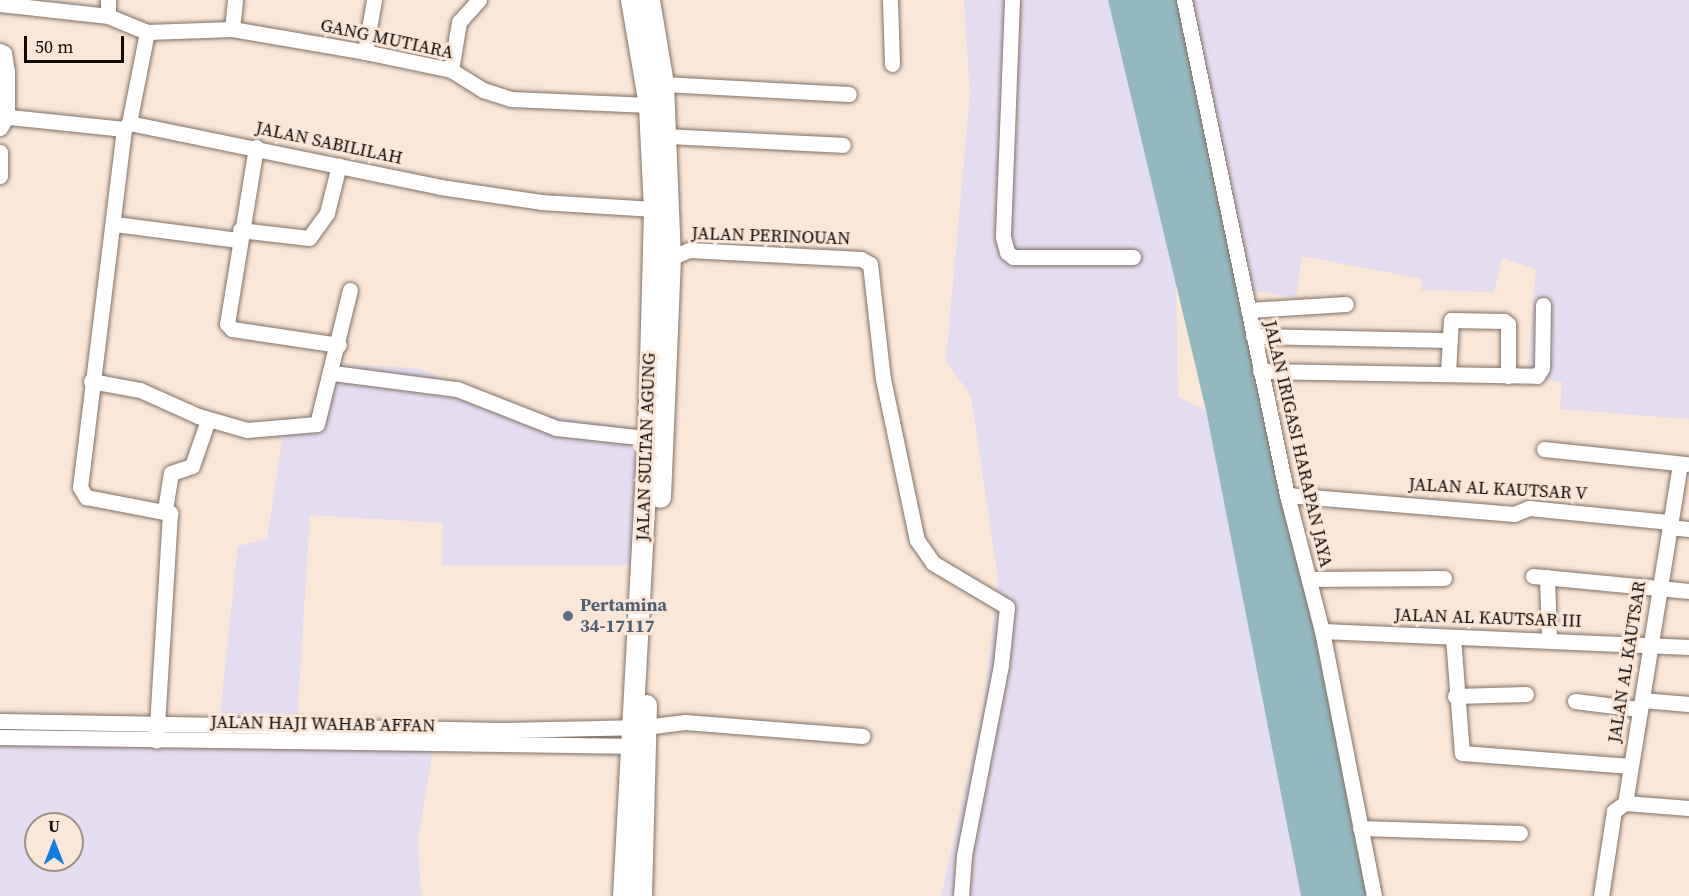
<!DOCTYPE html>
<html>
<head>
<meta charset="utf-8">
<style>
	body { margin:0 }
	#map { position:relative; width:1689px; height:896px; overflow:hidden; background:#fae7d8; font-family:"Source Serif 4",serif }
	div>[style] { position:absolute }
	.industrial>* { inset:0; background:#e4ddf2 }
	.water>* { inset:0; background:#92b8c0 }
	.roads { filter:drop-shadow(0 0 2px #817164) drop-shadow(0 0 2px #817164) }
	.minor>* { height:15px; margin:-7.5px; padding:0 7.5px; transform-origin:7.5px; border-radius:7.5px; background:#fff }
	.highway>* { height:21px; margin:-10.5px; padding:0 10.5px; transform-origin:10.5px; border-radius:10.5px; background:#fff }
	.dots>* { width:16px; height:16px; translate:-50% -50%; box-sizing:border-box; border:3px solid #fae7d8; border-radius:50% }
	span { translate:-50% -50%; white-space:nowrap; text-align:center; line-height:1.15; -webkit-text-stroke:6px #fae7d8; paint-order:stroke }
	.street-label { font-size:18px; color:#100a06 }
	.service-label { font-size:18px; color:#4e5e75; font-weight:700 }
	.left { translate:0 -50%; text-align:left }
	.north { position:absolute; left:24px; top:812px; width:60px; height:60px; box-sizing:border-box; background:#fae7d8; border:2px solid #9c8f84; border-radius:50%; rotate:0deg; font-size:16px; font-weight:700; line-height:24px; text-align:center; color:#100a06 }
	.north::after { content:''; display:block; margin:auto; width:21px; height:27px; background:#0f7ce3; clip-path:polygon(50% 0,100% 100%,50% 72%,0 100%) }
	.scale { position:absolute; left:24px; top:36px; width:100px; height:27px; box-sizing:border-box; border:3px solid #100a06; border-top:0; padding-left:8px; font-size:18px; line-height:21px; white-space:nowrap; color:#100a06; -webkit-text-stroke:4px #fae7d8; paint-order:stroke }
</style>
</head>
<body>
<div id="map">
	<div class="industrial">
		<div style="clip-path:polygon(964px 0,1689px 0,1689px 419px,1560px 409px,1562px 382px,1527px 378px,1536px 269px,1502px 258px,1494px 292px,1421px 290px,1422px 279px,1302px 256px,1296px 298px,1176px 277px,1178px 397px,1206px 410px,1301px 896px,941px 896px,984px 704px,998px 578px,971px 396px,946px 361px,970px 94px)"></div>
		<div style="clip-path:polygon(evenodd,325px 364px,417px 368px,540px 414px,648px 431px,647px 565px,442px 565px,443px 523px,310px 515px,297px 724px,437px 725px,418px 839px,421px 896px,0 896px,0 717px,219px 725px,238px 546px,267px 539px,285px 422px,321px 422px,325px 364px,36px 824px,72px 824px,72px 860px,36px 860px,36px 824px)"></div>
	</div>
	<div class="water">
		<div style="clip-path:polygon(1108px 0,1184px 0,1374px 896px,1301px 896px,1206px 410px)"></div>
	</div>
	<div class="roads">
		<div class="minor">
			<div style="left:890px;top:0;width:64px;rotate:88.2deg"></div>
			<div style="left:1012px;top:0;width:237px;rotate:92.2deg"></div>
			<div style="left:1003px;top:237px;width:16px;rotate:75deg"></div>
			<div style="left:1007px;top:252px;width:8px;rotate:40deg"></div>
			<div style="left:1013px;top:257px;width:120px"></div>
			<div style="left:1184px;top:0;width:506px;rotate:78.25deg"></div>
			<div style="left:1287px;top:495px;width:140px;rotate:75.6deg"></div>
			<div style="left:1322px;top:631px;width:270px;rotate:78.9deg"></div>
			<div style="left:0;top:4px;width:109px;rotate:6.3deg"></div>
			<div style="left:108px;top:16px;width:42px;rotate:22.3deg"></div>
			<div style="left:147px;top:32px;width:85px;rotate:-2deg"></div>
			<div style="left:232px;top:29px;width:135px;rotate:9.8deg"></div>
			<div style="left:365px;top:52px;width:88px;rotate:11.8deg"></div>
			<div style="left:451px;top:70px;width:38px;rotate:32deg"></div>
			<div style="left:483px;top:90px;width:29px;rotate:18deg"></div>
			<div style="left:511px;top:99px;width:138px;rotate:2.5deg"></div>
			<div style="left:108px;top:16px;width:16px;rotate:-90deg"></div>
			<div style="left:232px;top:29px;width:29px;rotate:-84deg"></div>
			<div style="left:0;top:51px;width:4px;rotate:27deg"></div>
			<div style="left:4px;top:53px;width:19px;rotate:81deg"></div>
			<div style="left:7px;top:72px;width:44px;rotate:90deg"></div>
			<div style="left:7px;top:116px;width:14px;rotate:120deg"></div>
			<div style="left:365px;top:52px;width:53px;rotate:-80.2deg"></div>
			<div style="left:451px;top:70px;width:49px;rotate:-80.5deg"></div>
			<div style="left:459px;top:22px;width:30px;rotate:-48deg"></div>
			<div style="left:663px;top:84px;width:186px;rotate:3.1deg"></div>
			<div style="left:0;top:116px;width:125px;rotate:6deg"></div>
			<div style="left:124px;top:129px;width:8px;rotate:-50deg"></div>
			<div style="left:129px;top:123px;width:318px;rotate:11.6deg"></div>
			<div style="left:440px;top:187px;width:102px;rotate:8.4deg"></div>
			<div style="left:541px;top:202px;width:113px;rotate:3.5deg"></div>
			<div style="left:129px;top:123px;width:93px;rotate:-78.8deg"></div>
			<div style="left:124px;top:129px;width:361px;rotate:97deg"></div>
			<div style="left:80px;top:487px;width:12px;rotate:59deg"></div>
			<div style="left:86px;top:497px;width:86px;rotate:10.8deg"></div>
			<div style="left:170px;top:513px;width:228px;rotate:93.5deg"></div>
			<div style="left:666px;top:136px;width:177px;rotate:2.9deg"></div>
			<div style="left:256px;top:147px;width:179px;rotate:99.3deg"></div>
			<div style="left:227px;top:324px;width:7px;rotate:45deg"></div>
			<div style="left:232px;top:329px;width:108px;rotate:8.5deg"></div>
			<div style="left:0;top:152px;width:24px;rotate:90deg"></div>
			<div style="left:115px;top:224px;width:124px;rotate:7.4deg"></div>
			<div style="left:240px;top:230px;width:69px;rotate:6.6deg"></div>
			<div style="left:309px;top:238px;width:31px;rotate:-54deg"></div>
			<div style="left:327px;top:213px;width:49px;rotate:-76deg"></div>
			<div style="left:670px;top:258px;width:21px;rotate:-23deg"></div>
			<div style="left:689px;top:250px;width:172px;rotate:3deg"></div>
			<div style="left:861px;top:259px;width:10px;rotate:29deg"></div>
			<div style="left:870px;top:264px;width:116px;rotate:83.6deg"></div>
			<div style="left:883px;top:379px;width:165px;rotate:78.1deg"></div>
			<div style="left:917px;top:540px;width:28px;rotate:55deg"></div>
			<div style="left:933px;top:563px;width:86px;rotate:30.7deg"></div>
			<div style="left:1007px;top:607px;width:58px;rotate:95.9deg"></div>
			<div style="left:1001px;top:665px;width:195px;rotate:101deg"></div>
			<div style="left:964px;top:856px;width:40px;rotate:94.3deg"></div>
			<div style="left:1248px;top:310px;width:98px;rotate:-3.5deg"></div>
			<div style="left:1253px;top:336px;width:197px;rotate:1.2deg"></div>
			<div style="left:1260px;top:371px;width:277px;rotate:1deg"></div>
			<div style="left:1537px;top:376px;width:9px;rotate:-58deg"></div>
			<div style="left:1542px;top:368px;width:63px;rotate:-89.1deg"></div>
			<div style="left:333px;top:373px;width:125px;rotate:7.4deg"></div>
			<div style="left:457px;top:389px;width:106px;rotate:21.5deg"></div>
			<div style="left:556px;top:428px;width:101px;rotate:6.3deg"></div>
			<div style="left:1448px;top:373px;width:53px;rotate:-86.8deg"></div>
			<div style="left:1451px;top:320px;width:53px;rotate:1.1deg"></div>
			<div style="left:1504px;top:321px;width:5px;rotate:37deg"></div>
			<div style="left:1508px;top:324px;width:52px;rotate:90deg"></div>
			<div style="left:91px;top:381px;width:50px;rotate:10.4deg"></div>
			<div style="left:140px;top:390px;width:64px;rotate:24.1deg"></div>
			<div style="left:198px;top:416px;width:51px;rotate:15.9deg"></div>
			<div style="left:247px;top:430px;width:70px;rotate:-4.9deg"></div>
			<div style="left:317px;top:424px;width:138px;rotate:-76.2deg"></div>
			<div style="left:1544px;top:449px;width:144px;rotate:6deg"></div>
			<div style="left:1680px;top:464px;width:343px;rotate:99.2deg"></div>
			<div style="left:1625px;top:803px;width:64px;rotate:4.5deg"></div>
			<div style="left:1287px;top:495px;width:228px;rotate:4.8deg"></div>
			<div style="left:1514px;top:514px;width:16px;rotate:-22deg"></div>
			<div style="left:1529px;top:508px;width:142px;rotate:5.7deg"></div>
			<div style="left:165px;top:510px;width:37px;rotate:-81deg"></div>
			<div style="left:171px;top:473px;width:22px;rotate:-18deg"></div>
			<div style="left:192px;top:466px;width:49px;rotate:-70.8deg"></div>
			<div style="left:1669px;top:527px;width:20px;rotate:6deg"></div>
			<div style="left:1533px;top:576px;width:157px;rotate:5.5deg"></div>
			<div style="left:1547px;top:577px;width:61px;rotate:88.1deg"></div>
			<div style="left:1309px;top:579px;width:135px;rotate:-0.4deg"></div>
			<div style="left:1322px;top:631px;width:367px;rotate:2.5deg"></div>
			<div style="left:1453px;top:637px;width:116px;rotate:85.6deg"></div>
			<div style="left:1462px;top:753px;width:169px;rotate:4.4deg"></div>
			<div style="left:1455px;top:696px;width:71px;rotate:-1.6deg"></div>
			<div style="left:1642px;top:700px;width:47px;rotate:4.9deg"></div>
			<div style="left:1575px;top:701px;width:64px;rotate:7.2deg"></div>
			<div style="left:0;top:721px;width:504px;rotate:1.02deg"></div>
			<div style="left:504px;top:730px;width:141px;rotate:-1.2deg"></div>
			<div style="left:645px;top:727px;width:40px;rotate:-7.1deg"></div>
			<div style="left:685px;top:722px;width:178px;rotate:4.5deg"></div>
			<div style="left:0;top:737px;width:640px;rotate:0.81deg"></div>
			<div style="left:1360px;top:828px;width:160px;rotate:1.8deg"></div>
			<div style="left:1601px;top:896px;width:86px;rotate:-81.3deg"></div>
			<div style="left:1614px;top:811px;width:14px;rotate:-36deg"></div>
		</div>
		<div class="highway">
			<div style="left:649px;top:0;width:85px;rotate:80.5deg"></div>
			<div style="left:663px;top:84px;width:174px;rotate:87.7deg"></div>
			<div style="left:670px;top:258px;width:239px;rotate:92.4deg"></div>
			<div style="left:623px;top:896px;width:458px;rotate:-86.9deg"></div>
			<div style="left:648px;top:439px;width:230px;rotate:-88.5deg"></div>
			<div style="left:654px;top:209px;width:104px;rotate:-92.8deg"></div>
			<div style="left:649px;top:105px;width:107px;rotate:-99.7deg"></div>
			<div style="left:641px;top:896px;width:191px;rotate:-88.5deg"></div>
		</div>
	</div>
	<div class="dots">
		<div style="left:568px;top:616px;background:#5c6f8a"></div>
	</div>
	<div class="street-label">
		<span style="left:387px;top:39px;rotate:12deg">GANG MUTIARA</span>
		<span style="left:329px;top:143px;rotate:12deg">JALAN SABILILAH</span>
		<span style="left:771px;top:236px;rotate:2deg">JALAN PERINOUAN</span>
		<span style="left:1298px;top:444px;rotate:77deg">JALAN IRIGASI HARAPAN JAYA</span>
		<span style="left:646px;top:447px;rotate:-88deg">JALAN SULTAN AGUNG</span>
		<span style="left:1498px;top:489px;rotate:3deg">JALAN AL KAUTSAR V</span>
		<span style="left:1488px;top:618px;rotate:2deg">JALAN AL KAUTSAR III</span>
		<span style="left:1627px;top:662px;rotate:-81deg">JALAN AL KAUTSAR</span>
		<span style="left:323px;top:724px;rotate:1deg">JALAN HAJI WAHAB AFFAN</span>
	</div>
	<div class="service-label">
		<span class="left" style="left:580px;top:616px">Pertamina<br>34-17117</span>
	</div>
	<div class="north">U</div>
	<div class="scale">50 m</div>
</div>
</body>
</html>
